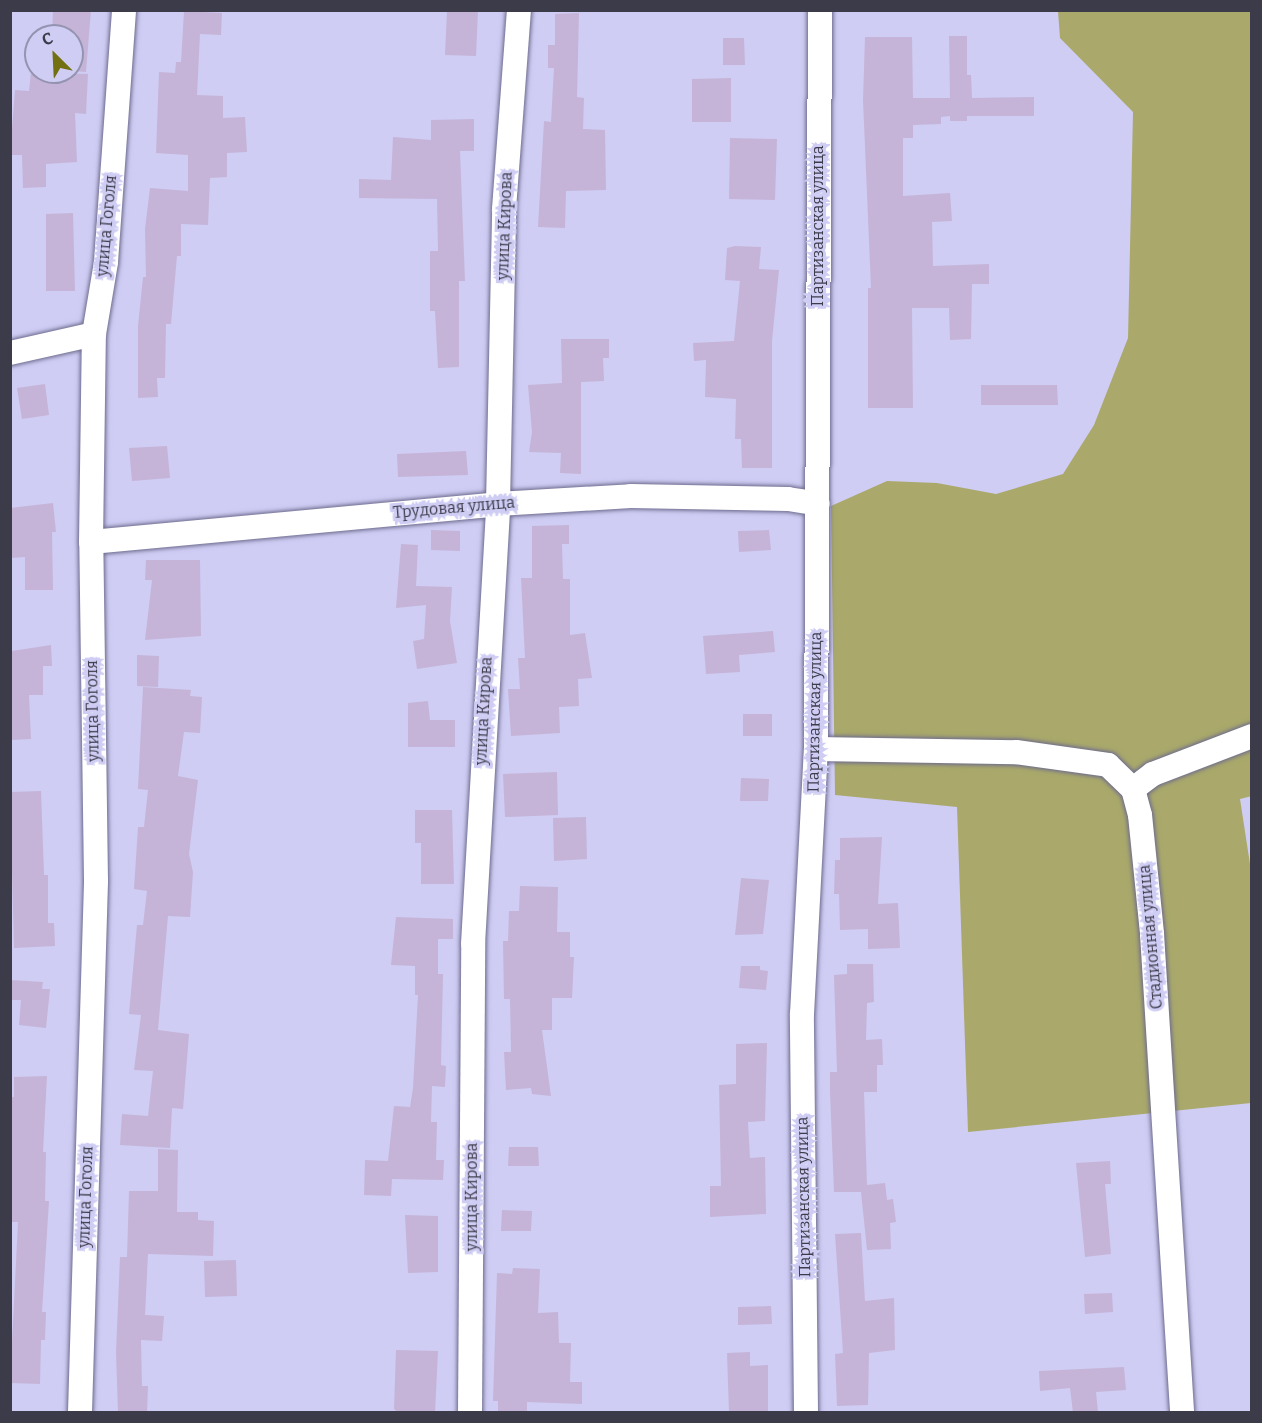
<!DOCTYPE html>
<html>
<head>
<meta charset="utf-8">
<style>
	body { margin:0 }
	#map { position:relative; width:1262px; height:1423px; overflow:hidden; background:#cfcdf4; font-family:Bitter,serif }
	div>[style] { position:absolute }
	.green>* { inset:0; background:#aaa96b }
	.building>* { inset:0; background:#c5b4d7 }
	.roads { filter:drop-shadow(0 0 2px #6d6b8d) drop-shadow(0 0 2px #6d6b8d) }
	.street>* { height:24px; margin:-12px; padding:0 12px; transform-origin:12px; border-radius:12px; background:#fff }
	span { translate:-50% -50%; white-space:nowrap; text-align:center; line-height:1.15; -webkit-text-stroke:6px #cfcdf4; paint-order:stroke }
	.street-label { font-size:16px; color:#3c3b4a }
	.frame { position:absolute; inset:0; border:12px solid #3c3b4a; pointer-events:none }
	.north { position:absolute; left:24px; top:24px; width:60px; height:60px; box-sizing:border-box; background:#cfcdf4; border:2px solid #9493b0; border-radius:50%; rotate:336deg; font-size:16px; font-weight:700; line-height:24px; text-align:center; color:#3c3b4a }
	.north::after { content:''; display:block; margin:auto; width:21px; height:27px; background:#737012; clip-path:polygon(50% 0,100% 100%,50% 72%,0 100%) }
</style>
</head>
<body>
<div id="map">
	<div class="green">
		<div style="clip-path:polygon(1058px 11px,1251px 11px,1252px 796px,1240px 799px,1252px 877px,1251px 1103px,968px 1132px,957px 807px,835px 795px,831px 506px,887px 481px,937px 483px,996px 494px,1063px 474px,1094px 425px,1128px 338px,1133px 112px,1060px 38px)"></div>
	</div>
	<div class="building">
		<div style="clip-path:polygon(53px 10px,91px 10px,86px 72px,72px 71px,72px 36px,52px 36px)"></div>
		<div style="clip-path:polygon(447px 10px,478px 10px,476px 56px,445px 55px)"></div>
		<div style="clip-path:polygon(184px 11px,222px 13px,221px 35px,200px 34px,197px 95px,223px 96px,223px 118px,245px 117px,247px 152px,227px 153px,227px 177px,210px 178px,208px 225px,181px 224px,181px 256px,177px 256px,171px 324px,166px 324px,165px 378px,157px 378px,158px 397px,138px 398px,138px 326px,143px 277px,146px 277px,145px 229px,150px 188px,188px 191px,188px 155px,156px 153px,159px 72px,175px 73px,176px 62px,181px 62px)"></div>
		<div style="clip-path:polygon(579px 13px,577px 97px,584px 98px,583px 129px,605px 130px,606px 190px,566px 191px,565px 228px,538px 227px,544px 121px,551px 122px,554px 68px,548px 68px,548px 45px,555px 45px,555px 14px)"></div>
		<div style="clip-path:polygon(949px 36px,967px 36px,967px 75px,971px 75px,972px 98px,1034px 97px,1034px 116px,967px 116px,967px 121px,950px 121px,950px 116px,941px 117px,941px 124px,913px 125px,913px 138px,903px 138px,903px 196px,950px 193px,952px 221px,932px 222px,933px 266px,989px 264px,989px 284px,972px 284px,971px 339px,950px 340px,949px 308px,912px 308px,913px 408px,868px 408px,868px 288px,871px 288px,863px 100px,865px 37px,912px 37px,913px 98px,950px 98px)"></div>
		<div style="clip-path:polygon(723px 38px,744px 38px,745px 65px,723px 65px)"></div>
		<div style="clip-path:polygon(31px 72px,88px 74px,86px 114px,75px 113px,77px 162px,46px 164px,46px 187px,23px 188px,22px 155px,10px 155px,15px 90px,29px 91px)"></div>
		<div style="clip-path:polygon(731px 78px,731px 122px,692px 122px,692px 79px)"></div>
		<div style="clip-path:polygon(474px 119px,474px 151px,460px 151px,465px 281px,459px 281px,459px 367px,438px 368px,435px 311px,430px 311px,430px 251px,438px 251px,437px 199px,359px 198px,359px 179px,391px 180px,393px 137px,431px 140px,431px 120px)"></div>
		<div style="clip-path:polygon(730px 138px,777px 139px,775px 200px,729px 199px)"></div>
		<div style="clip-path:polygon(73px 213px,75px 291px,46px 291px,46px 214px)"></div>
		<div style="clip-path:polygon(735px 246px,761px 247px,759px 269px,779px 270px,772px 341px,772px 468px,742px 468px,741px 439px,735px 439px,736px 399px,705px 397px,706px 360px,694px 361px,693px 343px,734px 341px,740px 281px,725px 280px,727px 248px)"></div>
		<div style="clip-path:polygon(561px 339px,609px 339px,609px 358px,603px 358px,604px 381px,581px 382px,581px 474px,560px 473px,561px 453px,529px 452px,532px 432px,528px 385px,562px 383px)"></div>
		<div style="clip-path:polygon(45px 384px,49px 415px,22px 419px,17px 388px)"></div>
		<div style="clip-path:polygon(981px 385px,1057px 385px,1058px 405px,981px 405px)"></div>
		<div style="clip-path:polygon(167px 446px,170px 478px,132px 481px,129px 448px)"></div>
		<div style="clip-path:polygon(466px 451px,468px 475px,398px 477px,397px 454px)"></div>
		<div style="clip-path:polygon(53px 503px,56px 532px,52px 532px,53px 590px,25px 590px,25px 557px,10px 558px,10px 508px)"></div>
		<div style="clip-path:polygon(569px 525px,569px 544px,562px 544px,563px 579px,570px 579px,570px 635px,585px 633px,592px 678px,578px 679px,579px 706px,559px 707px,560px 733px,511px 736px,508px 689px,520px 689px,518px 658px,525px 658px,521px 578px,532px 578px,532px 526px)"></div>
		<div style="clip-path:polygon(431px 530px,460px 531px,460px 551px,431px 550px)"></div>
		<div style="clip-path:polygon(769px 530px,771px 550px,739px 552px,738px 531px)"></div>
		<div style="clip-path:polygon(401px 544px,418px 545px,416px 586px,452px 587px,450px 621px,457px 663px,417px 669px,413px 641px,424px 639px,426px 605px,396px 608px)"></div>
		<div style="clip-path:polygon(146px 560px,200px 560px,201px 636px,145px 640px,152px 580px,145px 580px)"></div>
		<div style="clip-path:polygon(773px 631px,775px 652px,739px 655px,740px 672px,706px 674px,703px 636px)"></div>
		<div style="clip-path:polygon(51px 645px,52px 666px,43px 666px,43px 695px,29px 695px,31px 739px,10px 740px,12px 651px)"></div>
		<div style="clip-path:polygon(137px 655px,159px 656px,158px 687px,137px 686px)"></div>
		<div style="clip-path:polygon(143px 687px,191px 690px,190px 696px,202px 697px,200px 733px,184px 732px,178px 776px,198px 780px,189px 854px,193px 872px,190px 917px,168px 916px,158px 1030px,189px 1034px,183px 1109px,172px 1108px,170px 1148px,120px 1145px,122px 1114px,148px 1116px,153px 1071px,134px 1070px,141px 1015px,129px 1014px,137px 925px,143px 925px,147px 891px,134px 889px,138px 827px,144px 827px,148px 790px,138px 789px)"></div>
		<div style="clip-path:polygon(428px 701px,430px 720px,455px 720px,455px 747px,408px 747px,408px 703px)"></div>
		<div style="clip-path:polygon(743px 714px,772px 714px,772px 736px,743px 736px)"></div>
		<div style="clip-path:polygon(557px 772px,558px 815px,505px 817px,503px 774px)"></div>
		<div style="clip-path:polygon(741px 778px,769px 779px,768px 801px,740px 801px)"></div>
		<div style="clip-path:polygon(41px 791px,44px 875px,48px 875px,48px 923px,54px 923px,55px 946px,14px 948px,10px 792px)"></div>
		<div style="clip-path:polygon(415px 810px,452px 810px,454px 884px,421px 884px,421px 843px,415px 843px)"></div>
		<div style="clip-path:polygon(586px 817px,587px 859px,554px 861px,553px 818px)"></div>
		<div style="clip-path:polygon(882px 837px,878px 904px,898px 903px,900px 948px,868px 949px,868px 929px,840px 930px,839px 894px,834px 894px,835px 860px,840px 860px,840px 838px)"></div>
		<div style="clip-path:polygon(741px 878px,769px 880px,763px 934px,735px 935px)"></div>
		<div style="clip-path:polygon(520px 886px,558px 887px,557px 932px,570px 932px,570px 957px,574px 957px,572px 998px,552px 998px,552px 1030px,542px 1030px,551px 1096px,532px 1094px,531px 1088px,506px 1090px,504px 1052px,511px 1052px,510px 999px,504px 999px,503px 941px,508px 941px,509px 911px,519px 911px)"></div>
		<div style="clip-path:polygon(396px 917px,453px 919px,453px 939px,438px 939px,438px 974px,443px 974px,441px 1065px,446px 1066px,445px 1087px,432px 1086px,431px 1122px,437px 1122px,436px 1160px,444px 1160px,443px 1180px,392px 1179px,391px 1196px,364px 1195px,365px 1160px,388px 1161px,394px 1106px,410px 1107px,413px 1088px,418px 995px,415px 995px,415px 966px,391px 965px)"></div>
		<div style="clip-path:polygon(847px 964px,873px 964px,874px 1002px,867px 1003px,866px 1040px,882px 1039px,883px 1065px,877px 1065px,877px 1092px,864px 1092px,867px 1185px,885px 1183px,887px 1200px,893px 1199px,896px 1222px,890px 1223px,891px 1249px,867px 1250px,861px 1192px,834px 1192px,830px 1092px,830px 1072px,837px 1072px,834px 975px,847px 974px)"></div>
		<div style="clip-path:polygon(741px 966px,760px 966px,760px 970px,768px 971px,766px 990px,739px 988px)"></div>
		<div style="clip-path:polygon(10px 980px,43px 982px,42px 989px,50px 989px,46px 1028px,19px 1025px,21px 1000px,10px 1000px)"></div>
		<div style="clip-path:polygon(767px 1043px,765px 1121px,748px 1122px,750px 1158px,765px 1157px,766px 1214px,710px 1217px,710px 1186px,721px 1186px,719px 1085px,736px 1084px,736px 1044px)"></div>
		<div style="clip-path:polygon(47px 1076px,43px 1152px,46px 1152px,45px 1201px,49px 1201px,42px 1312px,46px 1312px,45px 1340px,41px 1340px,40px 1384px,10px 1383px,18px 1222px,10px 1222px,10px 1097px,14px 1097px,14px 1077px)"></div>
		<div style="clip-path:polygon(509px 1147px,538px 1147px,539px 1166px,508px 1166px)"></div>
		<div style="clip-path:polygon(158px 1149px,178px 1150px,177px 1212px,198px 1212px,198px 1220px,214px 1221px,213px 1256px,148px 1254px,145px 1315px,164px 1316px,162px 1341px,141px 1340px,142px 1386px,148px 1386px,147px 1413px,118px 1413px,116px 1352px,120px 1257px,127px 1257px,129px 1191px,158px 1191px)"></div>
		<div style="clip-path:polygon(1110px 1161px,1111px 1184px,1105px 1184px,1111px 1254px,1085px 1257px,1076px 1163px)"></div>
		<div style="clip-path:polygon(502px 1210px,532px 1211px,531px 1231px,501px 1231px)"></div>
		<div style="clip-path:polygon(405px 1215px,438px 1216px,438px 1272px,408px 1273px)"></div>
		<div style="clip-path:polygon(861px 1233px,865px 1301px,894px 1298px,895px 1350px,869px 1353px,868px 1405px,837px 1406px,835px 1354px,843px 1353px,835px 1234px)"></div>
		<div style="clip-path:polygon(236px 1260px,237px 1296px,205px 1297px,204px 1261px)"></div>
		<div style="clip-path:polygon(513px 1268px,540px 1269px,538px 1313px,558px 1312px,559px 1343px,571px 1343px,570px 1382px,582px 1382px,582px 1404px,527px 1402px,527px 1413px,498px 1413px,498px 1401px,493px 1401px,497px 1273px,512px 1274px)"></div>
		<div style="clip-path:polygon(1112px 1293px,1113px 1312px,1085px 1314px,1084px 1294px)"></div>
		<div style="clip-path:polygon(771px 1306px,772px 1324px,738px 1325px,738px 1307px)"></div>
		<div style="clip-path:polygon(396px 1350px,438px 1351px,435px 1413px,399px 1413px,394px 1409px)"></div>
		<div style="clip-path:polygon(750px 1352px,750px 1366px,768px 1365px,768px 1413px,729px 1413px,727px 1353px)"></div>
		<div style="clip-path:polygon(1124px 1367px,1126px 1390px,1096px 1392px,1098px 1412px,1073px 1413px,1070px 1388px,1040px 1391px,1039px 1371px)"></div>
	</div>
	<div class="roads">
		<div class="street">
			<div style="left:10px;top:353px;width:86px;rotate:-12.7deg"></div>
			<div style="left:91px;top:542px;width:409px;rotate:-5.3deg"></div>
			<div style="left:498px;top:504px;width:133px;rotate:-3.4deg"></div>
			<div style="left:631px;top:496px;width:157px;rotate:1.1deg"></div>
			<div style="left:788px;top:499px;width:30px;rotate:9deg"></div>
			<div style="left:816px;top:749px;width:200px;rotate:0.9deg"></div>
			<div style="left:1016px;top:752px;width:93px;rotate:8deg"></div>
			<div style="left:1108px;top:765px;width:35px;rotate:44deg"></div>
			<div style="left:1133px;top:789px;width:27px;rotate:75deg"></div>
			<div style="left:1140px;top:815px;width:120px;rotate:84.2deg"></div>
			<div style="left:1152px;top:934px;width:479px;rotate:86.4deg"></div>
			<div style="left:1133px;top:789px;width:25px;rotate:-37deg"></div>
			<div style="left:1153px;top:774px;width:106px;rotate:-21deg"></div>
			<div style="left:80px;top:1412px;width:531px;rotate:-88.27deg"></div>
			<div style="left:96px;top:881px;width:339px;rotate:-90.8deg"></div>
			<div style="left:91px;top:542px;width:208px;rotate:-89.2deg"></div>
			<div style="left:94px;top:334px;width:73px;rotate:-80.5deg"></div>
			<div style="left:106px;top:262px;width:253px;rotate:-85.9deg"></div>
			<div style="left:470px;top:1412px;width:468px;rotate:-89.6deg"></div>
			<div style="left:473px;top:944px;width:441px;rotate:-86.7deg"></div>
			<div style="left:498px;top:504px;width:295px;rotate:-88.8deg"></div>
			<div style="left:504px;top:209px;width:200px;rotate:-85.7deg"></div>
			<div style="left:806px;top:1412px;width:398px;rotate:-90.6deg"></div>
			<div style="left:802px;top:1014px;width:265px;rotate:-87deg"></div>
			<div style="left:816px;top:749px;width:739px;rotate:-89.69deg"></div>
		</div>
	</div>
	<div class="street-label">
		<span style="left:107px;top:226px;rotate:-85deg">улица Гоголя</span>
		<span style="left:505px;top:226px;rotate:-88deg">улица Кирова</span>
		<span style="left:818px;top:226px;rotate:-90deg">Партизанская улица</span>
		<span style="left:454px;top:508px;rotate:-5deg">Трудовая улица</span>
		<span style="left:93px;top:711px;rotate:-91deg">улица Гоголя</span>
		<span style="left:484px;top:711px;rotate:-87deg">улица Кирова</span>
		<span style="left:815px;top:712px;rotate:-89deg">Партизанская улица</span>
		<span style="left:1151px;top:937px;rotate:-95deg">Стадионная улица</span>
		<span style="left:86px;top:1197px;rotate:-88deg">улица Гоголя</span>
		<span style="left:472px;top:1197px;rotate:-90deg">улица Кирова</span>
		<span style="left:804px;top:1197px;rotate:-91deg">Партизанская улица</span>
	</div>
	<div class="frame"></div>
	<div class="north">С</div>
</div>
</body>
</html>
